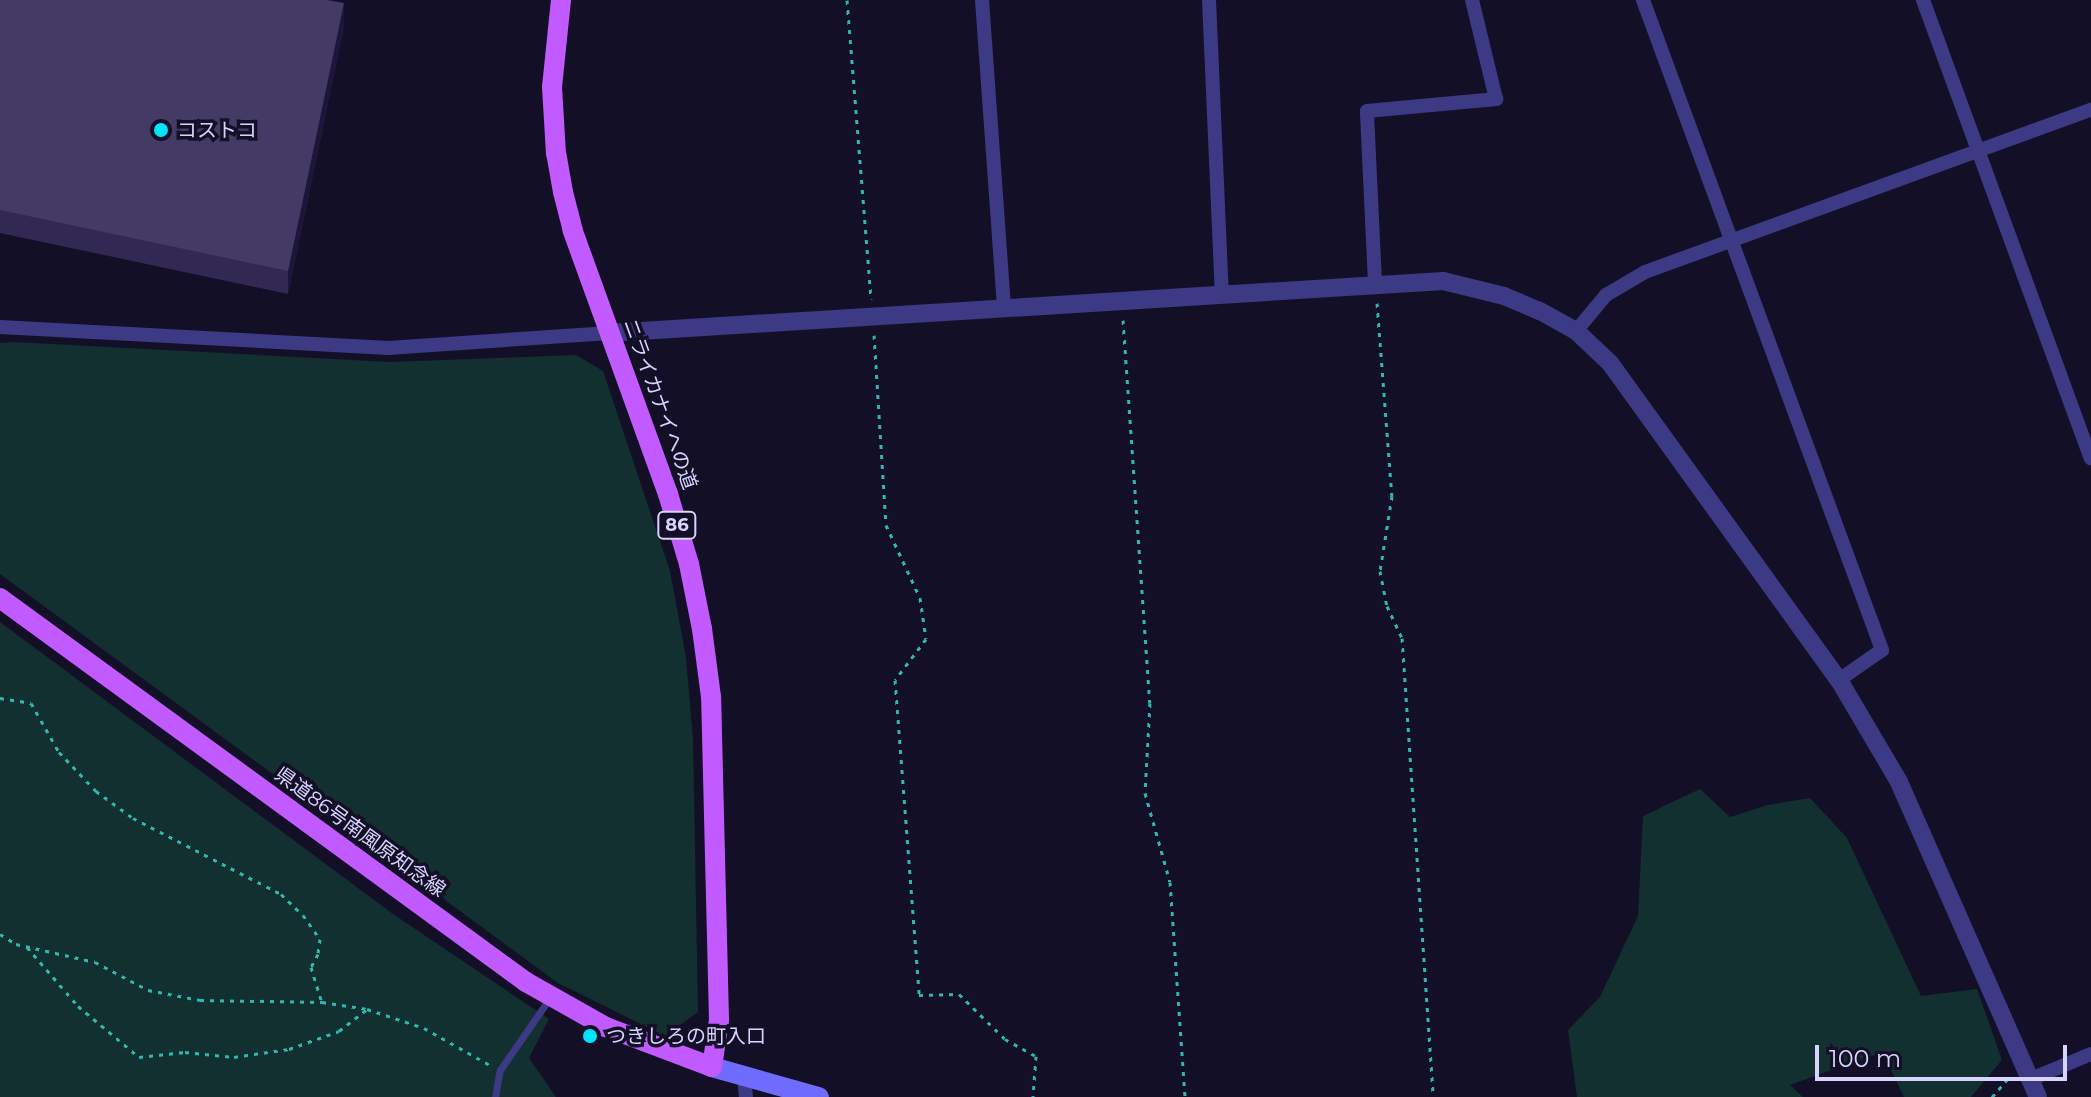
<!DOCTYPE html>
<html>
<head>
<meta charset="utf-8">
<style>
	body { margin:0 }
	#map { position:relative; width:2091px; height:1097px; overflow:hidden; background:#130f26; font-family:Montserrat,"Noto Sans JP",sans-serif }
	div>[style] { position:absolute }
	.green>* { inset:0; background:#12302f }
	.path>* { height:3px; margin-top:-1.5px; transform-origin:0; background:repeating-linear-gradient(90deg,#2fb8b0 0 4px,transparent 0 10px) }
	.service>* { height:7px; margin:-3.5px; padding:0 3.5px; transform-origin:3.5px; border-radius:3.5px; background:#3d3a85 }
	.minor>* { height:14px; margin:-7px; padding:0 7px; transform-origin:7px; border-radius:7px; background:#3d3a85 }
	.tertiary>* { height:18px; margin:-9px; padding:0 9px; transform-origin:9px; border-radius:9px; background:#3d3a85 }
	.secondary>* { height:20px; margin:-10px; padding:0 10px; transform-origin:10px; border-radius:10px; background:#6f6bff }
	.primary>* { height:20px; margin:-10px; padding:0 10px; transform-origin:10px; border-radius:10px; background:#c25bff }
	.wall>* { inset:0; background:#312854 }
	.shaded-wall>* { inset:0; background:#1d163a }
	.building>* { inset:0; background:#433a66 }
	.dots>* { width:22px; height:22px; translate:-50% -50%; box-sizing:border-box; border:4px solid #130f26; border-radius:50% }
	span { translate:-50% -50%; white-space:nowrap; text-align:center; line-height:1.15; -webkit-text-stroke:7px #130f26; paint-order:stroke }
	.shield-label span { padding:2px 6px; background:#130f26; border:2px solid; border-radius:6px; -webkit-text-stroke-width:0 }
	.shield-label { font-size:18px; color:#d9d4ff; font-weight:700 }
	.poi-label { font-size:20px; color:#d9d4ff }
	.left { translate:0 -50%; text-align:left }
	.street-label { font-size:20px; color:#d9d4ff }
	.scale { position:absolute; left:1815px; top:1045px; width:252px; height:36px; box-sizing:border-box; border:4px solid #d9d4ff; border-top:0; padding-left:10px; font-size:24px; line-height:28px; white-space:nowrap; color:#d9d4ff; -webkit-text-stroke:6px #130f26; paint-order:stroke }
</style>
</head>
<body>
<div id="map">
	<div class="green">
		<div style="clip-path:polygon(14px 342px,390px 362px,576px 355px,603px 371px,670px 571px,686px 657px,693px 739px,698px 1012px,665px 1036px,558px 983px,0 574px,0 343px)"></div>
		<div style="clip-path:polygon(0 622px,393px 914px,549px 1019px,529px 1058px,556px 1097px,0 1097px)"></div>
		<div style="clip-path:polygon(1700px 789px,1730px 817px,1768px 805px,1810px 798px,1847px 838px,1921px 996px,1977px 989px,2002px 1060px,1971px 1097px,1904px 1097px,1882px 1052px,1790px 1085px,1803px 1097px,1577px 1097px,1568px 1030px,1600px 997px,1638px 916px,1643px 816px)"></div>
	</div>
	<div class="path">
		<div style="left:847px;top:0;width:300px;rotate:85.4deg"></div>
		<div style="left:1377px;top:303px;width:194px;rotate:85.6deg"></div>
		<div style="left:1392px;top:496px;width:76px;rotate:99.1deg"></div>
		<div style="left:1380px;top:571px;width:36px;rotate:79deg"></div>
		<div style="left:1387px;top:606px;width:35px;rotate:65deg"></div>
		<div style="left:1402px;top:638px;width:460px;rotate:86.1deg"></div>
		<div style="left:1123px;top:320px;width:384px;rotate:86deg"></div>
		<div style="left:1150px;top:703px;width:90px;rotate:93.2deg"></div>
		<div style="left:1145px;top:793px;width:92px;rotate:74.3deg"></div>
		<div style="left:1170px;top:882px;width:216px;rotate:86deg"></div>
		<div style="left:874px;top:335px;width:190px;rotate:86.4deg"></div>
		<div style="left:886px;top:525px;width:81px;rotate:65deg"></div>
		<div style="left:920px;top:598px;width:41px;rotate:81.7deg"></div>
		<div style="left:926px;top:639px;width:51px;rotate:127.1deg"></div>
		<div style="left:895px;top:680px;width:316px;rotate:85.6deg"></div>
		<div style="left:919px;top:995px;width:40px;rotate:-1.4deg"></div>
		<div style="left:959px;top:994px;width:64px;rotate:44.4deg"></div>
		<div style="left:1005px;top:1039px;width:35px;rotate:29deg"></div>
		<div style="left:1036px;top:1056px;width:41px;rotate:94.2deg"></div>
		<div style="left:0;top:698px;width:31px;rotate:9deg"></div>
		<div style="left:31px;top:703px;width:56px;rotate:60.3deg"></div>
		<div style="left:59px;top:752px;width:54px;rotate:46.5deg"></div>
		<div style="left:96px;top:791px;width:46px;rotate:36.1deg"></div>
		<div style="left:133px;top:818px;width:166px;rotate:27.2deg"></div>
		<div style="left:281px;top:894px;width:30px;rotate:44deg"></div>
		<div style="left:303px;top:915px;width:29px;rotate:55deg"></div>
		<div style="left:320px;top:939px;width:15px;rotate:98deg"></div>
		<div style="left:318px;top:954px;width:15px;rotate:118deg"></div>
		<div style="left:311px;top:967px;width:37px;rotate:73deg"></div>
		<div style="left:0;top:934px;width:19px;rotate:32deg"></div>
		<div style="left:16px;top:944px;width:81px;rotate:12.8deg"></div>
		<div style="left:95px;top:962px;width:60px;rotate:27.8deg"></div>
		<div style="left:148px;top:990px;width:53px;rotate:10.9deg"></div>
		<div style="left:200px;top:1000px;width:122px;rotate:0.9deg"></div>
		<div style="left:322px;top:1002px;width:46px;rotate:8.8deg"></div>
		<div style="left:367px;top:1009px;width:60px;rotate:18.4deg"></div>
		<div style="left:424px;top:1028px;width:76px;rotate:29.3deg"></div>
		<div style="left:27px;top:947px;width:78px;rotate:49.2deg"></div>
		<div style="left:78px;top:1006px;width:80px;rotate:39.9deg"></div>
		<div style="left:139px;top:1057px;width:46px;rotate:-6.2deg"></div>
		<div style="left:185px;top:1052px;width:49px;rotate:5.8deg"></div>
		<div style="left:234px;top:1057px;width:56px;rotate:-8.3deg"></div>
		<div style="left:289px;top:1049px;width:53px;rotate:-19.8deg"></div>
		<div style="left:339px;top:1031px;width:36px;rotate:-38deg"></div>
		<div style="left:1992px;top:1097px;width:28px;rotate:-49deg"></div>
	</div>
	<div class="service">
		<div style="left:495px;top:1097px;width:27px;rotate:-80deg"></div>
		<div style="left:500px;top:1070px;width:86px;rotate:-55.4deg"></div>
	</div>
	<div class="minor">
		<div style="left:982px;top:0;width:309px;rotate:85.9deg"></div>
		<div style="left:1209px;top:0;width:293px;rotate:87.5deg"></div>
		<div style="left:1643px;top:0;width:693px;rotate:69.81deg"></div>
		<div style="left:1882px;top:650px;width:52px;rotate:145.1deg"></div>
		<div style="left:1923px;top:0;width:488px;rotate:69.9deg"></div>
		<div style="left:1375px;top:283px;width:172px;rotate:-92.7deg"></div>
		<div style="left:1367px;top:111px;width:130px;rotate:-5.3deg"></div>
		<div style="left:1496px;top:99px;width:102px;rotate:-103.6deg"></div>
		<div style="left:0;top:327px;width:389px;rotate:3.1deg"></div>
		<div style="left:388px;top:348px;width:222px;rotate:-3.9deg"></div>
		<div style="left:1576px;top:331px;width:47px;rotate:-50.2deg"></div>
		<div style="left:1606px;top:295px;width:45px;rotate:-30.5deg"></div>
		<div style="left:1645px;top:272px;width:475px;rotate:-20deg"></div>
		<div style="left:744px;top:1075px;width:22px;rotate:85deg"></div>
		<div style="left:2031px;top:1079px;width:65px;rotate:-22.6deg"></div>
	</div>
	<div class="tertiary">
		<div style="left:609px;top:333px;width:836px;rotate:-3.57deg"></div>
		<div style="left:1443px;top:281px;width:63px;rotate:13.8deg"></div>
		<div style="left:1504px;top:296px;width:39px;rotate:23deg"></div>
		<div style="left:1540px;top:311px;width:41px;rotate:29.1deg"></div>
		<div style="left:1576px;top:331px;width:47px;rotate:43.3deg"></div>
		<div style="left:1610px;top:363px;width:391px;rotate:54.2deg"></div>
		<div style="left:1839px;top:680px;width:118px;rotate:59.5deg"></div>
		<div style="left:1899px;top:782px;width:344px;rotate:66.2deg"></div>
	</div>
	<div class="secondary">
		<div style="left:712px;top:1067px;width:111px;rotate:15.7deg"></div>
	</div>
	<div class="primary">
		<div style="left:0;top:598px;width:651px;rotate:36.13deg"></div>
		<div style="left:526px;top:982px;width:92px;rotate:29.4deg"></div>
		<div style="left:606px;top:1027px;width:113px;rotate:20.7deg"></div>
		<div style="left:712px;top:1067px;width:48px;rotate:-81.5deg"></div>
		<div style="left:719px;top:1020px;width:323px;rotate:-91.4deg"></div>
		<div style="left:711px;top:697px;width:69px;rotate:-97.5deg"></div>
		<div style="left:702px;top:629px;width:66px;rotate:-101.3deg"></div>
		<div style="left:689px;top:564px;width:73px;rotate:-106.7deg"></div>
		<div style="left:668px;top:494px;width:280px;rotate:-109.9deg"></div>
		<div style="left:573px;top:231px;width:40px;rotate:-104.4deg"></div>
		<div style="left:563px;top:192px;width:39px;rotate:-100deg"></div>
		<div style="left:556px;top:154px;width:67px;rotate:-93.4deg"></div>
		<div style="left:552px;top:87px;width:87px;rotate:-84.1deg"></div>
	</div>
	<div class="wall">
		<div style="clip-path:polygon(0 0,344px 26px,288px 294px,0 233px)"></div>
	</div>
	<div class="shaded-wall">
		<div style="clip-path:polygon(344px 3px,344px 26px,288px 294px,288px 271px)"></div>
	</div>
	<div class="building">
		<div style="clip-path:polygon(0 0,327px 0,344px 3px,288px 271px,0 210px)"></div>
	</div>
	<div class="dots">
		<div style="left:161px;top:130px;background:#00e5ff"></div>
		<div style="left:590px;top:1036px;background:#00e5ff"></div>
	</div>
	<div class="shield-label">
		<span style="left:677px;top:525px">86</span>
	</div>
	<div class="poi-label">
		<span class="left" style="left:177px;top:130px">コストコ</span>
		<span class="left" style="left:606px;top:1036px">つきしろの町入口</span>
	</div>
	<div class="street-label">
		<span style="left:660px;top:404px;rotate:70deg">ニライカナイへの道</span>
		<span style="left:360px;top:832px;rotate:36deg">県道86号南風原知念線</span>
	</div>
	<div class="scale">100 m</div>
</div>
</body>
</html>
